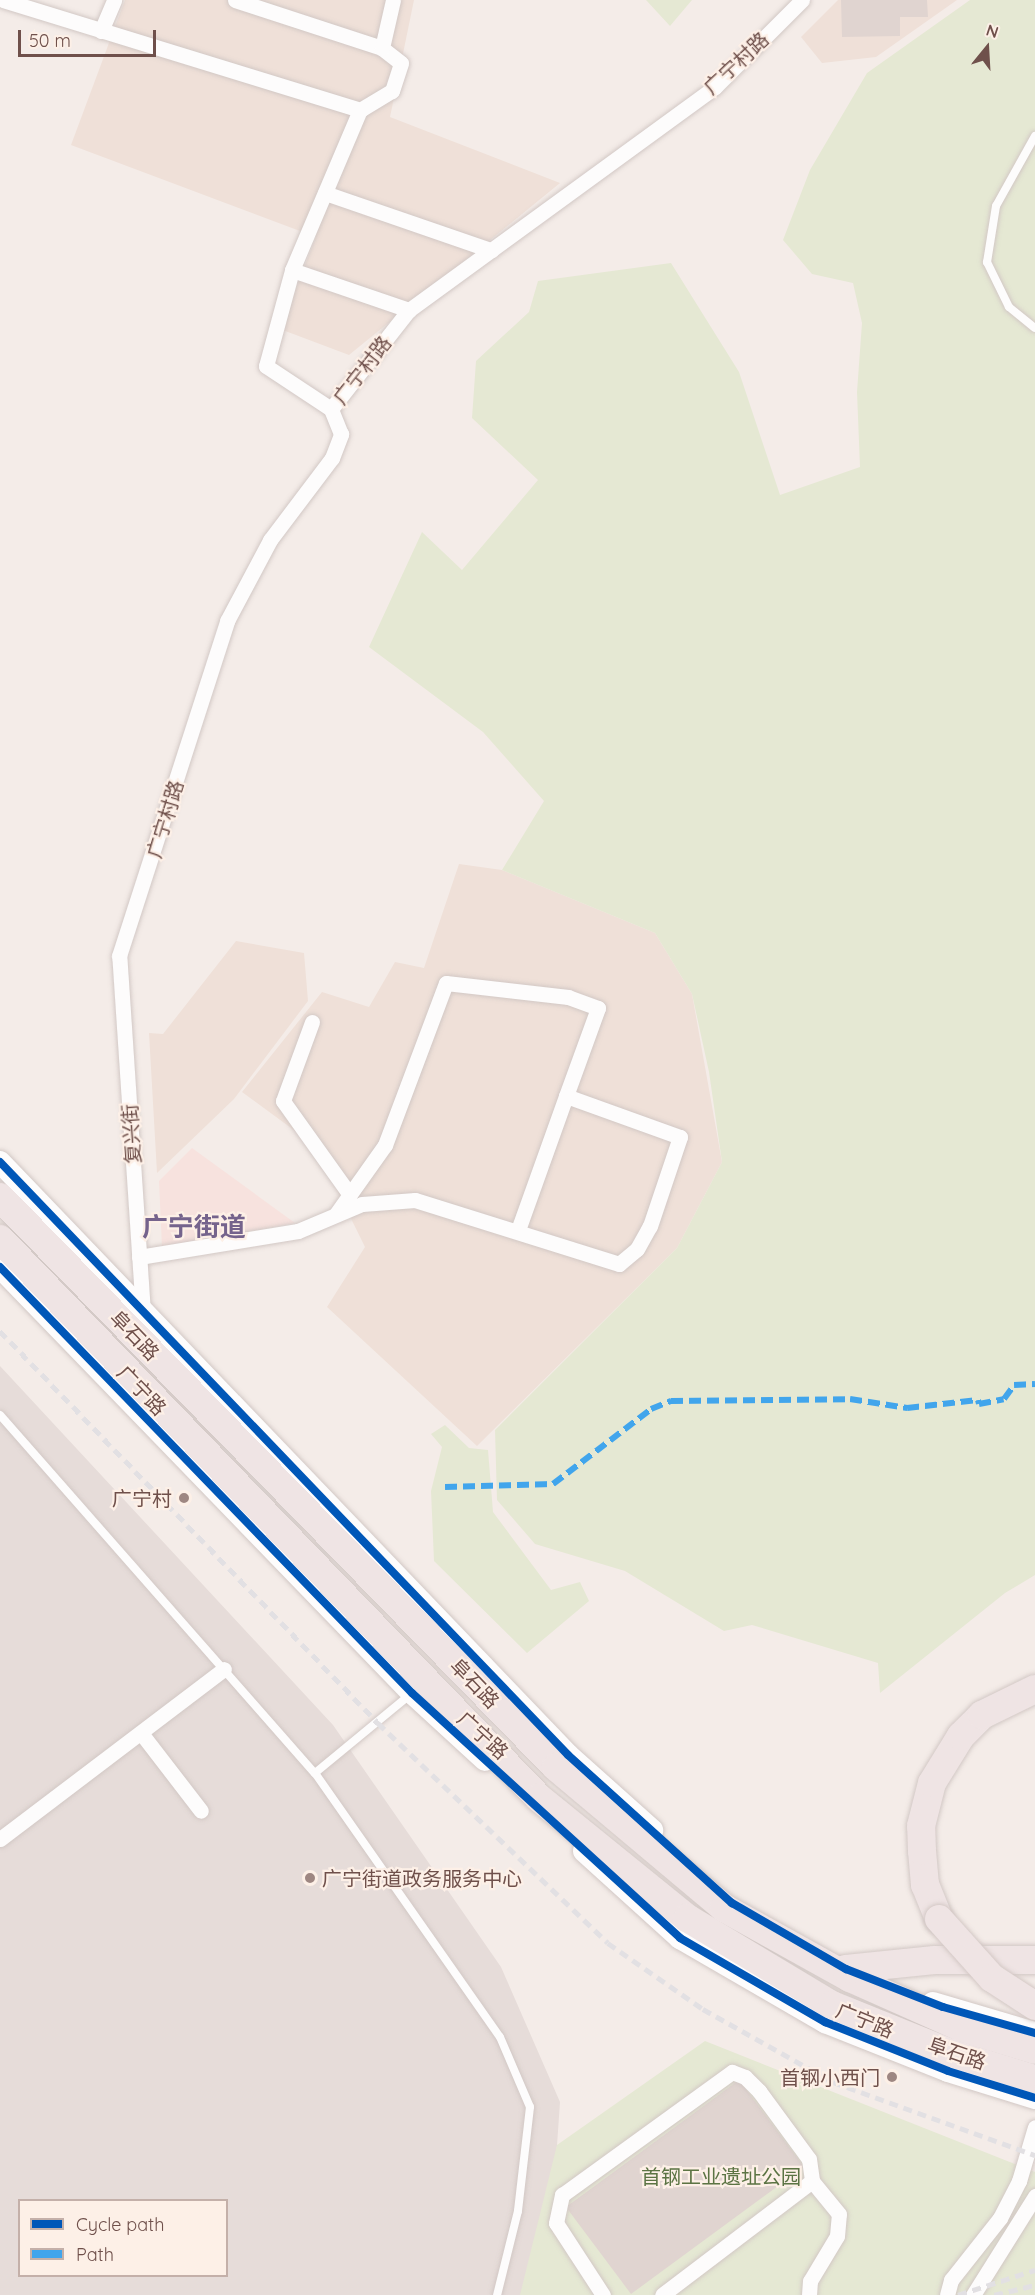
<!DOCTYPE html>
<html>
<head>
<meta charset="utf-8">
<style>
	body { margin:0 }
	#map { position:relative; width:1035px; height:2295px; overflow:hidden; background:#f4ece8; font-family:Quicksand,"Noto Sans SC",sans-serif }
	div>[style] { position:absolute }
	.residential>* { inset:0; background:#efe0d8 }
	.commercial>* { inset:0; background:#f7e2de }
	.industrial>* { inset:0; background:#e6dcd9 }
	.green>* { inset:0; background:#e5e8d3 }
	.building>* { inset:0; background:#e0d4d0 }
	.roads { filter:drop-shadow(0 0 2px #d2c8c5) drop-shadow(0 0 2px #d2c8c5) }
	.lane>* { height:8px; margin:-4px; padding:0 4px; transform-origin:4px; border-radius:4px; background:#fdfcfc }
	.street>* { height:15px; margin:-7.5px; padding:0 7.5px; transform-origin:7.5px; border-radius:7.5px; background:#fdfcfc }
	.secondary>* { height:22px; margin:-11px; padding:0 11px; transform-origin:11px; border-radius:11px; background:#fdfcfc }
	.highway>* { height:28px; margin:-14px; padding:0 14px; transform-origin:14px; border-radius:14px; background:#efe4e4 }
	.rail>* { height:4.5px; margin-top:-2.25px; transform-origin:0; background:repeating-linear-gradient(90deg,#e2e0e3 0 9px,transparent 0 15px) }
	.bridges { filter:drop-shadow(0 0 2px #d3c8c5) drop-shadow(0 0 2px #d3c8c5) }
	.highway-bridge>* { height:28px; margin:-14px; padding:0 14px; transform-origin:14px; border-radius:14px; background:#efe4e4 }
	.quiet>* { height:6px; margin-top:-3px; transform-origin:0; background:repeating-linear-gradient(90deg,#41a5ec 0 12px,transparent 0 18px) }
	.cycleway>* { height:8px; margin:-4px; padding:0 4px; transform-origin:4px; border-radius:4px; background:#0057b8 }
	.dots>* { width:16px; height:16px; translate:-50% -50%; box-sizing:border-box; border:3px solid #fdf0e7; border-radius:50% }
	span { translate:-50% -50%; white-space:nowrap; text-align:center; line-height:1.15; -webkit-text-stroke:4.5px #fdf0e7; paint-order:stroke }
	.street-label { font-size:20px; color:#6f504b }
	.poi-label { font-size:20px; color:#6f504b }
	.right { translate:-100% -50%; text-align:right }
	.left { translate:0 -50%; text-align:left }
	.park-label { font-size:20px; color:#5c7444 }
	.district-label { font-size:26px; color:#75638c; font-weight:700 }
	.legend { position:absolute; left:18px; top:2199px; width:210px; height:78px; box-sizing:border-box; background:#fdf0e7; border:2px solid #c4b0a9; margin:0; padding:8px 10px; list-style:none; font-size:18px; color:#6f504b }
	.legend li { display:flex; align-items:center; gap:12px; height:30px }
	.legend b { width:30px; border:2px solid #c4b0a9 }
	.north { position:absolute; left:957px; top:18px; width:60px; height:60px; -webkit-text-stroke:4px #fdf0e7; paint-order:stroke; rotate:18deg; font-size:16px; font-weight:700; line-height:24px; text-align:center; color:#6f504b }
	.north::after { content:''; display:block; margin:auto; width:21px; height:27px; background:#6f504b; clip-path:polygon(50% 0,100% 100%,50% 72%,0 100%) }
	.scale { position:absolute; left:18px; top:30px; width:138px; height:27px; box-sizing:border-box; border:3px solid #6f504b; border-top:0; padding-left:8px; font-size:18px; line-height:21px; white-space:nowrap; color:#6f504b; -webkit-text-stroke:4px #fdf0e7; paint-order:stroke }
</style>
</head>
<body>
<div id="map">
	<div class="residential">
		<div style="clip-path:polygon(125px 0,414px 0,390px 117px,560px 183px,349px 355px,280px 329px,316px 237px,71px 145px)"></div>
		<div style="clip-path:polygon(838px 0,957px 0,876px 57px,822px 63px,801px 37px)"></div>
		<div style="clip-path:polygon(459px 864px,502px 870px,655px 933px,692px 994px,722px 1162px,677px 1248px,477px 1446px,327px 1307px,365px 1247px,332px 1180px,302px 1136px,242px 1092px,322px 992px,369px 1007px,395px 962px,424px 968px)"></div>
		<div style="clip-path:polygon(236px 941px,304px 953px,308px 1001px,234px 1099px,157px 1173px,149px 1033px,163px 1034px)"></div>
	</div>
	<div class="commercial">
		<div style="clip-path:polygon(192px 1148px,295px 1223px,162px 1247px,159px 1181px)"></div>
	</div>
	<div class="industrial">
		<div style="clip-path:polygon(evenodd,0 1366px,333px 1725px,501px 1967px,560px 2102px,554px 2189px,523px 2295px,0 2295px,0 1366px,20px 2200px,226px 2200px,226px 2276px,20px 2276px,20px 2200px)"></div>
	</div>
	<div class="green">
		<div style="clip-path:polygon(646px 0,692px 0,670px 26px)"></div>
		<div style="clip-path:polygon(970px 0,1035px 0,1035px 1575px,1005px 1593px,880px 1693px,878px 1663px,752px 1625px,724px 1631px,625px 1571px,535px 1544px,497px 1500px,495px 1430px,677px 1248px,722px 1162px,709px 1072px,692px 994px,655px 933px,502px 870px,544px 801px,483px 732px,369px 647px,422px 532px,462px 570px,538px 480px,472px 418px,476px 361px,529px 312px,538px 281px,671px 263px,739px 372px,780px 495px,860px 467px,857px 392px,862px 323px,853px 283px,812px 274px,783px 240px,810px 170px,867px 73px)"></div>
		<div style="clip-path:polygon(445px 1425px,469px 1448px,488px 1450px,493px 1512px,551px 1590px,580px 1582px,589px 1601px,527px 1653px,434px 1561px,431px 1491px,442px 1447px,431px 1434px)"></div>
		<div style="clip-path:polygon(705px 2041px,1035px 2172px,1035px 2295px,520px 2295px,557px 2145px)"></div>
	</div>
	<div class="building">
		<div style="clip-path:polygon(841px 0,927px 0,928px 17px,900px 17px,900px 36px,842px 37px)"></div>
		<div style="clip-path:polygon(739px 2080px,804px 2167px,631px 2294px,566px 2207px)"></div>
	</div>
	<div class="roads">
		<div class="lane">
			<div style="left:1035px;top:136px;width:80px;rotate:119.1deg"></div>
			<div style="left:996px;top:206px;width:57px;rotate:99.1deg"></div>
			<div style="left:987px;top:262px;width:50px;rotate:63.9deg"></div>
			<div style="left:1009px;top:307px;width:33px;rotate:39deg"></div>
			<div style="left:0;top:1415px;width:477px;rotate:48.7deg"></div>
			<div style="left:315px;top:1773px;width:322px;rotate:55deg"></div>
			<div style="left:500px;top:2037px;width:76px;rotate:66.8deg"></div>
			<div style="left:530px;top:2107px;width:105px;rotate:96.6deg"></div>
			<div style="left:518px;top:2211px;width:87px;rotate:104deg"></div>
			<div style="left:315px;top:1773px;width:124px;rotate:-39.5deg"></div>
		</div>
		<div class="street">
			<div style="left:3px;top:0;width:374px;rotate:17.1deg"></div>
			<div style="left:235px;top:0;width:155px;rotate:18.1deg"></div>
			<div style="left:101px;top:31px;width:34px;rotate:-67deg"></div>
			<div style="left:325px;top:193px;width:176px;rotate:19deg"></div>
			<div style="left:292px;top:270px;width:124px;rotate:18.9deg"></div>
			<div style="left:331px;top:409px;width:126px;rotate:-51.8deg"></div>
			<div style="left:409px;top:310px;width:379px;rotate:-36.1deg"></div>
			<div style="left:715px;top:87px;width:123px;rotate:-45deg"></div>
			<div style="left:331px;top:409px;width:78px;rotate:-146.5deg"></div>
			<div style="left:266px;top:366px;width:99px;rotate:-74.8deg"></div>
			<div style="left:292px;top:270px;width:174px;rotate:-67deg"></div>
			<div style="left:360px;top:110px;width:37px;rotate:-31deg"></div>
			<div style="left:392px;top:91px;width:29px;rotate:-72deg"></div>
			<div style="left:401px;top:63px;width:24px;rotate:-142deg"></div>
			<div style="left:382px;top:48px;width:49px;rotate:-77.1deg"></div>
			<div style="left:312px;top:1022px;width:84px;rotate:110.2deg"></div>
			<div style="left:283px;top:1101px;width:115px;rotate:54.5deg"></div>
			<div style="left:336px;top:1214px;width:85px;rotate:-54.6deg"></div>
			<div style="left:385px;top:1145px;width:173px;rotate:-69.4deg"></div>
			<div style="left:446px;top:983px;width:123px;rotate:6.5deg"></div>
			<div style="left:568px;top:997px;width:32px;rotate:20deg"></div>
			<div style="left:598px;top:1008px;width:94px;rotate:110deg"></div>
			<div style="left:139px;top:1257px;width:161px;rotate:-9.3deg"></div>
			<div style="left:298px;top:1231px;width:69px;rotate:-22.9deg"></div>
			<div style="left:362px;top:1204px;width:53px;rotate:-4.3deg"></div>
			<div style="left:415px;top:1200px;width:214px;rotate:17.4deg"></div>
			<div style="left:619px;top:1264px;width:23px;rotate:-40deg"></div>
			<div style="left:637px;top:1249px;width:26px;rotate:-61deg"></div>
			<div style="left:650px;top:1226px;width:94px;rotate:-71.4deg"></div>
			<div style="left:680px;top:1137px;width:121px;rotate:-160.2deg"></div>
			<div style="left:566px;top:1096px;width:142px;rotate:109.7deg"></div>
			<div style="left:143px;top:1313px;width:358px;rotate:-93.8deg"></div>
			<div style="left:119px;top:956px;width:352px;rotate:-72.1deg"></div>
			<div style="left:227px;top:621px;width:92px;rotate:-62deg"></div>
			<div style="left:270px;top:540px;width:103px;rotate:-52.9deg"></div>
			<div style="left:332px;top:458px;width:26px;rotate:-69deg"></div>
			<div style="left:341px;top:434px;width:27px;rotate:-112deg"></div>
			<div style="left:141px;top:1733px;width:98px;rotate:52.4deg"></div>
			<div style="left:0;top:1839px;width:281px;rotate:-37.2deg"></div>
			<div style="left:603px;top:2295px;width:86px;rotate:-123.1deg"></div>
			<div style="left:556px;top:2223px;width:29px;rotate:-78deg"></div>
			<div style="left:562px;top:2195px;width:210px;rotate:-35.9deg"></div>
			<div style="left:732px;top:2072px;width:14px;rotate:21deg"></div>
			<div style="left:745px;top:2077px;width:20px;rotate:45deg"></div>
			<div style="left:759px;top:2091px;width:84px;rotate:53.7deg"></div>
			<div style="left:809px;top:2159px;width:22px;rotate:82deg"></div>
			<div style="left:812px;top:2181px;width:188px;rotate:142.8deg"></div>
			<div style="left:809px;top:2295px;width:14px;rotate:-86deg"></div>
			<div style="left:810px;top:2281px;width:52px;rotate:-59deg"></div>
			<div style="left:837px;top:2236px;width:22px;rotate:-85deg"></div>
			<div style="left:839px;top:2214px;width:43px;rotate:-129.3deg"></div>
			<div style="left:947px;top:2295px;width:16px;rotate:-75deg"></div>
			<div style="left:951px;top:2280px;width:79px;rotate:-51.7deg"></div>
			<div style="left:1000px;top:2218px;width:42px;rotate:-62.8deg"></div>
			<div style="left:1019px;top:2181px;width:56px;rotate:-73.5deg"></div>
			<div style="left:973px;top:2295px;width:117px;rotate:-57.9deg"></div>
		</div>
		<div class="secondary">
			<div style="left:0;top:1162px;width:821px;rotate:46.23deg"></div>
			<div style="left:568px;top:1755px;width:113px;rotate:41.8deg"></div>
			<div style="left:0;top:1267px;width:593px;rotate:45.96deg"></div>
			<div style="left:412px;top:1693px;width:99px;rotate:42.5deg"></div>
			<div style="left:584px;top:1851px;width:130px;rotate:42.2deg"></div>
			<div style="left:680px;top:1938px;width:168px;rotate:30.1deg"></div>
			<div style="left:825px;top:2022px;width:132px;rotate:21.7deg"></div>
			<div style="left:948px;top:2071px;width:91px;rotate:17.2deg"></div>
			<div style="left:933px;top:2003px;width:106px;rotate:16.4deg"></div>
		</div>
		<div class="highway">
			<div style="left:0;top:1197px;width:796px;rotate:45.71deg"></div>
			<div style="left:556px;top:1767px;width:219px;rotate:40deg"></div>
			<div style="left:724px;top:1908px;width:144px;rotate:29.1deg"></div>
			<div style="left:850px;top:1978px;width:120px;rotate:24deg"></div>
			<div style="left:960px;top:2027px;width:78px;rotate:17deg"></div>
			<div style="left:0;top:1239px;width:777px;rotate:46.04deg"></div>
			<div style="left:539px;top:1798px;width:191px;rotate:39deg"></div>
			<div style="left:687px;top:1918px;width:169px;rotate:31deg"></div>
			<div style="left:832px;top:2005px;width:128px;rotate:22deg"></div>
			<div style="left:951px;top:2053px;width:88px;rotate:17.2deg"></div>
			<div style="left:939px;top:1919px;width:37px;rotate:-112deg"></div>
			<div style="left:925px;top:1885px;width:34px;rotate:-95deg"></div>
			<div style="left:922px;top:1851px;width:25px;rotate:-92deg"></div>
			<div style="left:921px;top:1826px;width:44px;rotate:-75.7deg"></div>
			<div style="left:932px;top:1783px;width:55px;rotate:-58.3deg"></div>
			<div style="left:961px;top:1736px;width:30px;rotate:-45deg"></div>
			<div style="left:982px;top:1715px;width:59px;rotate:-26.1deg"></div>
			<div style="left:846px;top:1969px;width:89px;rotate:-5.8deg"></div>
			<div style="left:935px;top:1960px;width:100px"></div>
		</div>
	</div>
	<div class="rail">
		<div style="left:0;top:1331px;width:545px;rotate:46.04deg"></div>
		<div style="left:378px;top:1723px;width:318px;rotate:43.7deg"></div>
		<div style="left:608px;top:1943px;width:116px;rotate:34.8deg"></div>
		<div style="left:703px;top:2009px;width:149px;rotate:29.3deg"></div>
		<div style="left:833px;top:2082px;width:215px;rotate:19.9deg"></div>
		<div style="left:958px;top:2295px;width:81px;rotate:-18deg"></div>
		<div style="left:994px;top:2295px;width:42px;rotate:-13.7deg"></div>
	</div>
	<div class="bridges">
		<div class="highway-bridge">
			<div style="left:939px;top:1919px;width:79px;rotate:48.1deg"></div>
			<div style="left:992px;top:1978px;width:51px;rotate:33.1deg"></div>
		</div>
	</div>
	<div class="quiet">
		<div style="left:445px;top:1487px;width:108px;rotate:-1.6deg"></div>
		<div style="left:553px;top:1484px;width:123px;rotate:-37.4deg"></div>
		<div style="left:651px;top:1409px;width:22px;rotate:-22deg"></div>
		<div style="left:671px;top:1401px;width:179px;rotate:-0.6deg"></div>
		<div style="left:850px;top:1399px;width:58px;rotate:9deg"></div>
		<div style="left:907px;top:1408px;width:71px;rotate:-6.4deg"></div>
		<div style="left:978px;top:1400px;width:4px;rotate:76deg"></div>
		<div style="left:979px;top:1404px;width:25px;rotate:-11deg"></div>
		<div style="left:1004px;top:1399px;width:17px;rotate:-54deg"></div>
		<div style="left:1014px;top:1385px;width:21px;rotate:-3deg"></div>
	</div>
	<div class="cycleway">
		<div style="left:0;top:1162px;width:821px;rotate:46.23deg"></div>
		<div style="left:568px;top:1755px;width:221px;rotate:42.1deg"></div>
		<div style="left:732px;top:1903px;width:132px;rotate:30.1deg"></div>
		<div style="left:846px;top:1969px;width:104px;rotate:21.4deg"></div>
		<div style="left:943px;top:2007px;width:96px;rotate:15.8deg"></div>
		<div style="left:0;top:1267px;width:593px;rotate:45.96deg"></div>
		<div style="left:412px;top:1693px;width:363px;rotate:42.4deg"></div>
		<div style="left:680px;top:1938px;width:168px;rotate:30.1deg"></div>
		<div style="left:825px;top:2022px;width:132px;rotate:21.7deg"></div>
		<div style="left:948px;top:2071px;width:91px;rotate:17.2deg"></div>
	</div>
	<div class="dots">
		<div style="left:184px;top:1498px;background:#9e8782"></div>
		<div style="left:310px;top:1878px;background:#9e8782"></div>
		<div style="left:892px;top:2077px;background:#9e8782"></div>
	</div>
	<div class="street-label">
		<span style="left:736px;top:63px;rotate:-43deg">广宁村路</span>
		<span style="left:362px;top:370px;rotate:-52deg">广宁村路</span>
		<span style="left:165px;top:819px;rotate:-73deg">广宁村路</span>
		<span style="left:131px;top:1134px;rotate:-94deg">复兴街</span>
		<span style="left:135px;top:1335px;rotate:46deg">阜石路</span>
		<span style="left:142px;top:1390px;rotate:46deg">广宁路</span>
		<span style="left:475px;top:1683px;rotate:46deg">阜石路</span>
		<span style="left:483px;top:1735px;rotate:42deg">广宁路</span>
		<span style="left:865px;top:2020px;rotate:22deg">广宁路</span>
		<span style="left:957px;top:2053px;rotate:19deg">阜石路</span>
	</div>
	<div class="poi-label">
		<span class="right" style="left:172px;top:1498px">广宁村</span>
		<span class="left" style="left:322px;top:1878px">广宁街道政务服务中心</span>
		<span class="right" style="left:880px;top:2077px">首钢小西门</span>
	</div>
	<div class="park-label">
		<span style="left:721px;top:2176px">首钢工业遗址公园</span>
	</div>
	<div class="district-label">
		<span style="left:194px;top:1227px">广宁街道</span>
	</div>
	<ul class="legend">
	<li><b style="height:8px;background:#0057b8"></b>Cycle path</li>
	<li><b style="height:8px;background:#41a5ec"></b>Path</li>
	</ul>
	<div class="north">N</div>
	<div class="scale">50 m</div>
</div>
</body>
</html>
